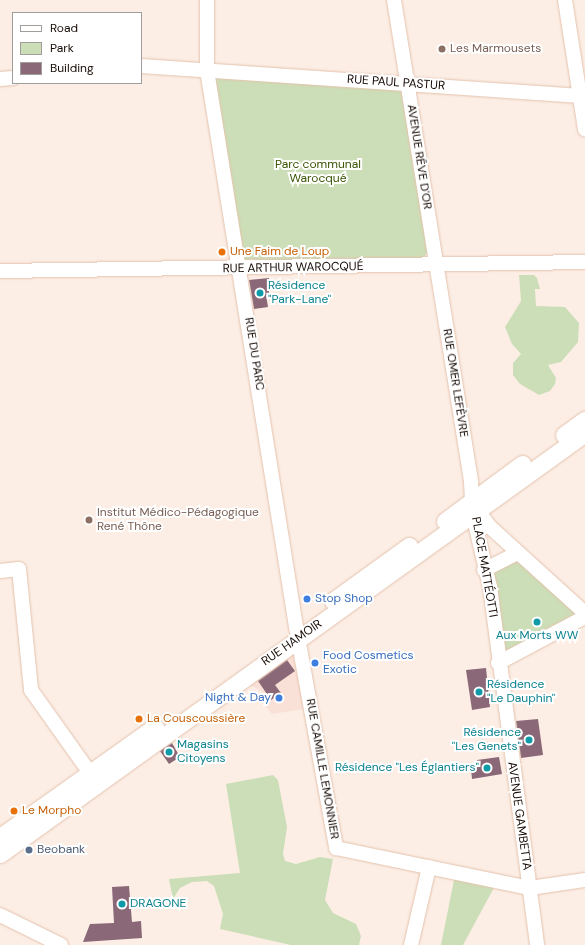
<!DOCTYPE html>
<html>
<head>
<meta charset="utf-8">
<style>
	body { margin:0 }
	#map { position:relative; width:585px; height:945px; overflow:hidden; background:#fceee5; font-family:"DM Sans",sans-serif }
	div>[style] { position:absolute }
	.commercial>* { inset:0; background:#fae1d8 }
	.green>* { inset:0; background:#ccdeb7 }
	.building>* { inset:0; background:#8a6877 }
	.roads { filter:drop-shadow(0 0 1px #e4c2ad) drop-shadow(0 0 1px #e4c2ad) }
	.minor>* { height:14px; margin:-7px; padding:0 7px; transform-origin:7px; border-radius:7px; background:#fff }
	.major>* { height:17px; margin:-8.5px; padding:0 8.5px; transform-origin:8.5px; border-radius:8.5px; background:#fff }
	.dots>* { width:11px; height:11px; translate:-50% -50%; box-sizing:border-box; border:2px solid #fff; border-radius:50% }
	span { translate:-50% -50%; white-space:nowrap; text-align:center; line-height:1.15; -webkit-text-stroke:4px #fff; paint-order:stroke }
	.education-label { font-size:12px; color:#785e54 }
	.left { translate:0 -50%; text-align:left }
	.street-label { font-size:12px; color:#150904 }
	.park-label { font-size:12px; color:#395402 }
	.food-label { font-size:12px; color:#c56008 }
	.culture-label { font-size:12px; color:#0d838f }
	.right { translate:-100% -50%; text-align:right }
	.shop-label { font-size:12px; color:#366cbe }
	.service-label { font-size:12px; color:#4e5e75 }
	.legend { position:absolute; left:12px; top:12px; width:130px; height:72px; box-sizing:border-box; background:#fff; border:1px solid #a19d9b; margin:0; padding:5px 7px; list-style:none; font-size:12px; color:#150904 }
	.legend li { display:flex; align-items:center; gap:8px; height:20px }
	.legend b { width:20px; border:1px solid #a19d9b }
</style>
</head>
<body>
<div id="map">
	<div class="commercial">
		<div style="clip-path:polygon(293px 653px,304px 709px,272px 714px,264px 704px,267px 695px,249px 684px)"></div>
	</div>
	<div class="green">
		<div style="clip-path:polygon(216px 78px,398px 89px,402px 91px,428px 252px,423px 258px,249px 263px,245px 260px,242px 255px,213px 80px)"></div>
		<div style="clip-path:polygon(519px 275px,534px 275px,537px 278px,540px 289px,535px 289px,536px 306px,565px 307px,579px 323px,578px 342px,561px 362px,548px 365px,556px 378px,555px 384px,550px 391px,539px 395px,520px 384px,513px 375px,513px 363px,521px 354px,512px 344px,505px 327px,521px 301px)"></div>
		<div style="clip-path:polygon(514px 558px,575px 611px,575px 616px,504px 652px,492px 567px)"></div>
		<div style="clip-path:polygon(273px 775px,278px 780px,287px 827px,283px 854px,285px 861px,296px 864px,320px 857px,333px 859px,325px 900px,333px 913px,356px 924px,361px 936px,359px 945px,291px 945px,220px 929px,223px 914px,214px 886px,207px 881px,192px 882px,180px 888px,173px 899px,169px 879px,240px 873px,226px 784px)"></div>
		<div style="clip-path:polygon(455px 875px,496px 884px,463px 945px,441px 945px)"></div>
	</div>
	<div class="building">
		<div style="clip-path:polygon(269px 278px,269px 295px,266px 295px,268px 307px,254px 309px,249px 280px)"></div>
		<div style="clip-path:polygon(287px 660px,295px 671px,275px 685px,281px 693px,271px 700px,258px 681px)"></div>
		<div style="clip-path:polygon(486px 668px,490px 707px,472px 710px,466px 670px)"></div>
		<div style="clip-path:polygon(538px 719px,543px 755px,521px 758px,516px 721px)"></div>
		<div style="clip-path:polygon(172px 743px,180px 757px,169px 764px,160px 751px)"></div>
		<div style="clip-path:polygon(499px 757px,502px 774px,472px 779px,471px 769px,478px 767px,477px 760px)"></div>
		<div style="clip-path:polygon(129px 886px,132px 922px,141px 921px,142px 938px,83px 942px,90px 924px,114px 923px,112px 887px)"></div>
	</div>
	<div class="roads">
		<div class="minor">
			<div style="left:207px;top:0;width:70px;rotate:90deg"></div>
			<div style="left:207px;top:70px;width:564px;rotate:80.92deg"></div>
			<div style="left:296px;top:627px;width:225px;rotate:79.7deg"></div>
			<div style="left:336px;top:848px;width:198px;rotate:11.7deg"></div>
			<div style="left:530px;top:888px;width:56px;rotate:-8.3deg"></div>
			<div style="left:394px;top:0;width:488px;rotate:80.9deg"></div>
			<div style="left:471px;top:482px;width:33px;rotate:87deg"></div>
			<div style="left:473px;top:515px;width:74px;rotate:76.7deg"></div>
			<div style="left:490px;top:587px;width:361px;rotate:82.5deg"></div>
			<div style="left:565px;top:0;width:131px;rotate:81.2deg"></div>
			<div style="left:141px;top:66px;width:445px;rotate:3.9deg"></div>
			<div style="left:0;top:79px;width:13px;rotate:-4deg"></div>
			<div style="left:0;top:271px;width:585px;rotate:-0.88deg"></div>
			<div style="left:474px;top:505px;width:26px;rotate:54deg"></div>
			<div style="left:489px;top:526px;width:130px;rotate:42.2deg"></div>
			<div style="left:484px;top:570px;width:38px;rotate:-27deg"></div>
			<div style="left:0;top:571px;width:19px;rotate:-6deg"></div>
			<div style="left:19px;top:569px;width:122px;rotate:84.3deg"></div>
			<div style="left:31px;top:690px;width:102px;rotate:54.6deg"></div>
			<div style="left:498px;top:663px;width:98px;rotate:-27.9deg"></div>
			<div style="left:0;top:915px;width:68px;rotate:26.2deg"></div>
			<div style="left:411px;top:945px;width:80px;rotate:-77deg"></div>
		</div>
		<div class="major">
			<div style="left:564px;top:435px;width:26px;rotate:-36deg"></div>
			<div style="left:445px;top:521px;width:96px;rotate:-36.5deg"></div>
			<div style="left:333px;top:601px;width:94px;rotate:-35.9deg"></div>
			<div style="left:0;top:837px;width:190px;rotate:-35.4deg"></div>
			<div style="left:0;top:854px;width:721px;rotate:-35.74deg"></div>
		</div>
	</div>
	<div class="dots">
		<div style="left:442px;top:49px;background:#8d6e63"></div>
		<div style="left:222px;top:252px;background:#e8710a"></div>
		<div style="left:260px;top:293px;background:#0f9aa8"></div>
		<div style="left:89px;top:520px;background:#8d6e63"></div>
		<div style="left:307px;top:599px;background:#3f7fe0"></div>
		<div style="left:537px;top:622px;background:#0f9aa8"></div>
		<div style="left:315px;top:663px;background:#3f7fe0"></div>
		<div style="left:479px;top:692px;background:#0f9aa8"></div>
		<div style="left:279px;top:698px;background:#3f7fe0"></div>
		<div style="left:139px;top:719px;background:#e8710a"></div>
		<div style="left:529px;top:740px;background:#0f9aa8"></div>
		<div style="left:169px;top:752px;background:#0f9aa8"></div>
		<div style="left:487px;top:768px;background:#0f9aa8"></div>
		<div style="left:14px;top:811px;background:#e8710a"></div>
		<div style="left:29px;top:850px;background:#5c6f8a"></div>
		<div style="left:122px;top:904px;background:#0f9aa8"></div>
	</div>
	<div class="education-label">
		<span class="left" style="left:450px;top:49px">Les Marmousets</span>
		<span class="left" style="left:97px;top:520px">Institut Médico-Pédagogique<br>René Thône</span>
	</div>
	<div class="street-label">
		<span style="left:396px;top:83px;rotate:4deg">RUE PAUL PASTUR</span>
		<span style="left:419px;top:157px;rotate:81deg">AVENUE RÊVE D'OR</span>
		<span style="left:293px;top:268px;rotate:-1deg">RUE ARTHUR WAROCQUÉ</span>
		<span style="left:254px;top:354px;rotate:81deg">RUE DU PARC</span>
		<span style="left:455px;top:383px;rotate:81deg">RUE OMER LEFÈVRE</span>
		<span style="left:484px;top:567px;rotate:80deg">PLACE MATTÉOTTI</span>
		<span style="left:292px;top:643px;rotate:-35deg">RUE HAMOIR</span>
		<span style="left:322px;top:769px;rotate:80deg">RUE CAMILLE LEMONNIER</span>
		<span style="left:519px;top:816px;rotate:82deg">AVENUE GAMBETTA</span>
	</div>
	<div class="park-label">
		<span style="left:318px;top:172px">Parc communal<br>Warocqué</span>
	</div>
	<div class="food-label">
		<span class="left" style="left:230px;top:252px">Une Faim de Loup</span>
		<span class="left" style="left:147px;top:719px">La Couscoussière</span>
		<span class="left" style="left:22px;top:811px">Le Morpho</span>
	</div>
	<div class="culture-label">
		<span class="left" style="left:268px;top:293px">Résidence<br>"Park-Lane"</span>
		<span style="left:537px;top:636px">Aux Morts WW</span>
		<span class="left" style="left:487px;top:692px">Résidence<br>"Le Dauphin"</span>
		<span class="right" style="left:521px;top:740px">Résidence<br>"Les Genets"</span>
		<span class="left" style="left:177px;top:752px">Magasins<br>Citoyens</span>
		<span class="right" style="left:479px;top:768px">Résidence "Les Églantiers"</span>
		<span class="left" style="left:130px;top:904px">DRAGONE</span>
	</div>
	<div class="shop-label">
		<span class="left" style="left:315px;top:599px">Stop Shop</span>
		<span class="left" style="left:323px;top:663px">Food Cosmetics<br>Exotic</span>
		<span class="right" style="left:271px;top:698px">Night &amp; Day</span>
	</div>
	<div class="service-label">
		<span class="left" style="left:37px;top:850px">Beobank</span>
	</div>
	<ul class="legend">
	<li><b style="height:5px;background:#fff"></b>Road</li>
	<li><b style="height:11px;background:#ccdeb7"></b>Park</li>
	<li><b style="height:11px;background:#8a6877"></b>Building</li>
	</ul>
</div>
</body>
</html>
